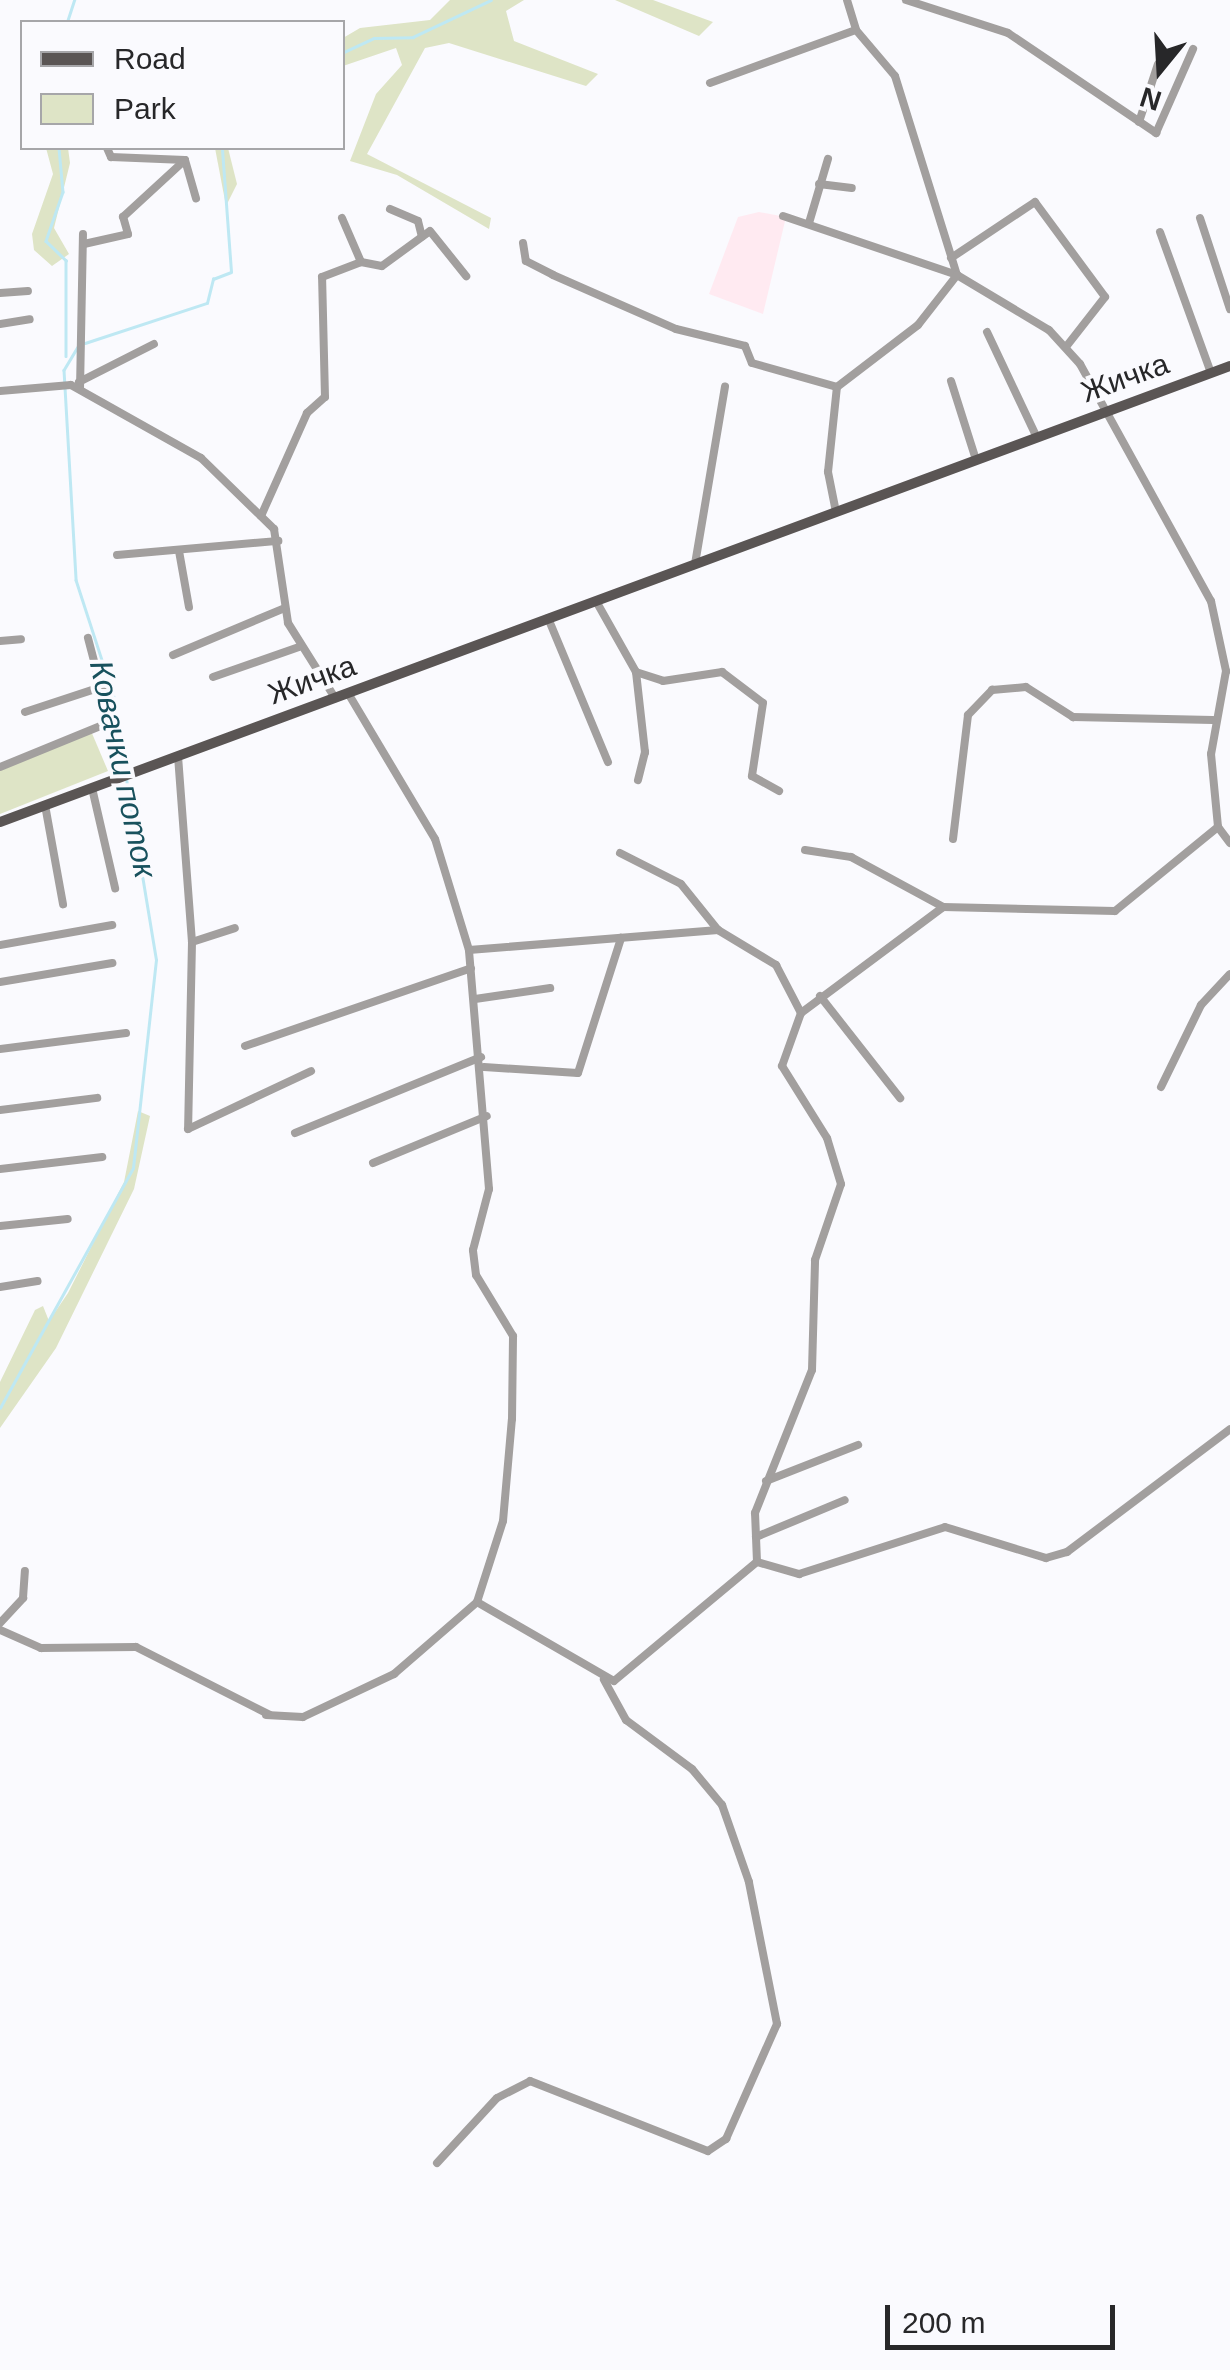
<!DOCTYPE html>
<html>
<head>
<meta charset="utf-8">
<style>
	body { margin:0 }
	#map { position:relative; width:1230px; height:2370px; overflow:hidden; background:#fafafe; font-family:Arial,sans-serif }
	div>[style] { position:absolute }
	.industrial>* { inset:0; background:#ffeaf1 }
	.green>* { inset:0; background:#dee4c6 }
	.stream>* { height:2.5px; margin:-1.25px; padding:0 1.25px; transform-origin:1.25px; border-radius:1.25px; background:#bee8f3 }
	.minor>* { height:8px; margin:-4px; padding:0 4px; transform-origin:4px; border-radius:4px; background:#a29f9e }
	.major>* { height:10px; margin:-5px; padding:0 5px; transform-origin:5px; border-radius:5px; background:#5a5554 }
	span { translate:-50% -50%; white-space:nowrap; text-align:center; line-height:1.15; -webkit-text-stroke:8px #fafafe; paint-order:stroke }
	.street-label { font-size:30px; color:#272729 }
	.water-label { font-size:32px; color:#18515d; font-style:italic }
	.legend { position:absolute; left:20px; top:20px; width:325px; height:130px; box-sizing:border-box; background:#fafafe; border:2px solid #a6a6a9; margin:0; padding:12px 18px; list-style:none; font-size:30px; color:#272729 }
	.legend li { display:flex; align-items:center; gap:20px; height:50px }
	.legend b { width:50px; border:2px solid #a6a6a9 }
	.north { position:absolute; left:1110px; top:20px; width:100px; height:100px; -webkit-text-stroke:8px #fafafe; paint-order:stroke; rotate:198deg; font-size:28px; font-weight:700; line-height:40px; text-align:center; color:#272729 }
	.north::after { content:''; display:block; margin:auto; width:35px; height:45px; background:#272729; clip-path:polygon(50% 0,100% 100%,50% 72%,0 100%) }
	.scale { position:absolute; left:885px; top:2305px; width:230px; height:45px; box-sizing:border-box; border:5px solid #272729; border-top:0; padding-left:12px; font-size:30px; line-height:35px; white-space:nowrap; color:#272729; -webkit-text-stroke:8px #fafafe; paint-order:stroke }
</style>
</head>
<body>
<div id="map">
	<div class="industrial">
		<div style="clip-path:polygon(759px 212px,786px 217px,763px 314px,709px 294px,738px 217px)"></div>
	</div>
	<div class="green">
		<div style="clip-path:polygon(450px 0,524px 0,506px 11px,514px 41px,598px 74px,586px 86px,449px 43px,425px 48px,367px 154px,491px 218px,489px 229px,397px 175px,350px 161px,376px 94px,402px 65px,396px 48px,343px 66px,343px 38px,360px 28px,430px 20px)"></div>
		<div style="clip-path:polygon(615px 0,653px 0,713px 22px,699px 36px)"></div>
		<div style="clip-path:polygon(46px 148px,68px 148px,70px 163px,54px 228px,69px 254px,52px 266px,34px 250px,32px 234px,53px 174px)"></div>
		<div style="clip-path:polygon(215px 148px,228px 148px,237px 184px,226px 206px)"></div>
		<div style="clip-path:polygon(91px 731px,108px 771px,0 814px,0 767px)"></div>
		<div style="clip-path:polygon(138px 1111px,150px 1116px,134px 1189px,56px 1348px,0 1428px,0 1382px,35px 1310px,43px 1306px,49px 1321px,68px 1293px,124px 1182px)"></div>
	</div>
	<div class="stream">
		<div style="left:67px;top:22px;width:23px;rotate:-72deg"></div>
		<div style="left:342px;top:53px;width:35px;rotate:-25deg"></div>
		<div style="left:374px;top:38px;width:39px;rotate:-1deg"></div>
		<div style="left:413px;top:37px;width:86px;rotate:-25.4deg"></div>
		<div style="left:59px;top:148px;width:44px;rotate:84.8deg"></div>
		<div style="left:63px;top:192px;width:52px;rotate:109.1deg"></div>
		<div style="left:46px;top:241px;width:28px;rotate:44deg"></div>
		<div style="left:66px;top:260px;width:96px;rotate:90deg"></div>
		<div style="left:85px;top:343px;width:128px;rotate:-18.2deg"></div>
		<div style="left:207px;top:303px;width:25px;rotate:-76deg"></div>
		<div style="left:213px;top:279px;width:19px;rotate:-21deg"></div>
		<div style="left:231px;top:272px;width:124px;rotate:-94.2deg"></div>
		<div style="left:78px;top:347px;width:27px;rotate:121deg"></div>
		<div style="left:64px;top:370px;width:210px;rotate:86.7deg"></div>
		<div style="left:76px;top:580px;width:126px;rotate:72deg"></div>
		<div style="left:115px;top:700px;width:72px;rotate:82.8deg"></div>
		<div style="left:0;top:1408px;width:274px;rotate:-61deg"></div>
		<div style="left:133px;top:1168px;width:209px;rotate:-83.7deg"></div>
		<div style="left:156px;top:960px;width:184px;rotate:-99.4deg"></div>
	</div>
	<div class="minor">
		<div style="left:847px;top:0;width:31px;rotate:73deg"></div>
		<div style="left:856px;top:30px;width:60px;rotate:49.7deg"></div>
		<div style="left:895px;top:76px;width:208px;rotate:72.7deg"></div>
		<div style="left:957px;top:275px;width:107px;rotate:30.9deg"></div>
		<div style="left:1049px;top:330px;width:46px;rotate:47.6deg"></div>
		<div style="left:1080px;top:364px;width:271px;rotate:61.1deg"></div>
		<div style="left:1211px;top:601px;width:72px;rotate:77.9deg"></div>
		<div style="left:1226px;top:671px;width:84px;rotate:100.2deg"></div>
		<div style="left:1211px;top:754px;width:73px;rotate:84.5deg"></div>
		<div style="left:1218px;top:827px;width:20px;rotate:53deg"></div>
		<div style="left:906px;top:0;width:107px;rotate:17.9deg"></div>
		<div style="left:1008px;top:33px;width:179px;rotate:34deg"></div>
		<div style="left:1156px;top:133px;width:92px;rotate:-66.2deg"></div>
		<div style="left:710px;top:83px;width:155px;rotate:-20deg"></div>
		<div style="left:1139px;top:122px;width:61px;rotate:-71.9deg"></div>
		<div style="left:185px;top:160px;width:40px;rotate:74deg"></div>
		<div style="left:819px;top:184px;width:33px;rotate:7deg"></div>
		<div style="left:390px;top:209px;width:30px;rotate:23deg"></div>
		<div style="left:418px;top:221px;width:16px;rotate:76deg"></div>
		<div style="left:783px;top:216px;width:184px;rotate:18.7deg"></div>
		<div style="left:342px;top:218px;width:48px;rotate:66.6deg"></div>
		<div style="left:1200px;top:218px;width:96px;rotate:71.8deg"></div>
		<div style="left:809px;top:223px;width:67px;rotate:-73.5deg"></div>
		<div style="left:1160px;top:232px;width:150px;rotate:70.1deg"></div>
		<div style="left:523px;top:243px;width:18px;rotate:81deg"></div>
		<div style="left:526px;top:261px;width:30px;rotate:27deg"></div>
		<div style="left:553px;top:275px;width:134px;rotate:23.7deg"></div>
		<div style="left:676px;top:329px;width:71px;rotate:13.8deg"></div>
		<div style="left:745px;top:346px;width:18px;rotate:68deg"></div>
		<div style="left:752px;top:363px;width:88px;rotate:15.8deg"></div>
		<div style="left:84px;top:244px;width:45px;rotate:-12.8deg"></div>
		<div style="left:128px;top:234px;width:18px;rotate:-106deg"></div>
		<div style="left:123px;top:217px;width:84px;rotate:-42.6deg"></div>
		<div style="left:185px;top:160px;width:74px;rotate:-177.7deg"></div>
		<div style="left:111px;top:157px;width:10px;rotate:-114deg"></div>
		<div style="left:951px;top:258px;width:101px;rotate:-33.7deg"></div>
		<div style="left:1035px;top:202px;width:118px;rotate:53.6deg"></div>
		<div style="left:1105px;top:297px;width:63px;rotate:128deg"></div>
		<div style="left:0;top:293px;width:28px;rotate:-4deg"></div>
		<div style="left:0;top:324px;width:30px;rotate:-9deg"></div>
		<div style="left:987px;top:332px;width:117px;rotate:64.7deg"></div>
		<div style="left:951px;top:381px;width:83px;rotate:72.4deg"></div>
		<div style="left:79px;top:382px;width:84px;rotate:-26.9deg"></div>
		<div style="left:80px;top:389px;width:155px;rotate:-88.9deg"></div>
		<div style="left:0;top:391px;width:71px;rotate:-4.8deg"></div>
		<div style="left:71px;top:385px;width:149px;rotate:29.3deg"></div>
		<div style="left:201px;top:458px;width:102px;rotate:44.2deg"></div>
		<div style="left:274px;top:529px;width:95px;rotate:81.5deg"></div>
		<div style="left:288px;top:623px;width:89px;rotate:57.9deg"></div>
		<div style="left:836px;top:512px;width:41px;rotate:-101.3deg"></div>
		<div style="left:828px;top:472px;width:85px;rotate:-84deg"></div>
		<div style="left:837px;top:387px;width:102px;rotate:-37.4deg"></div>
		<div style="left:918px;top:325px;width:63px;rotate:-52deg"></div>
		<div style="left:261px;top:516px;width:113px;rotate:-65.9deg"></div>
		<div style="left:307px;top:413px;width:24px;rotate:-42deg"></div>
		<div style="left:325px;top:397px;width:120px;rotate:-91.4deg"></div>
		<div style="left:322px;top:277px;width:42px;rotate:-21deg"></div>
		<div style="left:361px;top:262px;width:21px;rotate:11deg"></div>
		<div style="left:382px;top:266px;width:59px;rotate:-36.1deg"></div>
		<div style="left:430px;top:231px;width:58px;rotate:51.3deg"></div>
		<div style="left:179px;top:551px;width:57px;rotate:79.9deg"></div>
		<div style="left:117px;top:555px;width:162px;rotate:-5deg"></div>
		<div style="left:695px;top:564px;width:180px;rotate:-80.4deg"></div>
		<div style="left:596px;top:601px;width:81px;rotate:60.6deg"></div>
		<div style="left:636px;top:672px;width:81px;rotate:83.6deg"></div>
		<div style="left:645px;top:752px;width:29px;rotate:104deg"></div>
		<div style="left:548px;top:618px;width:156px;rotate:67.4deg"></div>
		<div style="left:0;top:641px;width:21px;rotate:-5deg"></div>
		<div style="left:173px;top:655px;width:121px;rotate:-22.8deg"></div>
		<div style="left:636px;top:672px;width:28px;rotate:18deg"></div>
		<div style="left:663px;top:681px;width:60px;rotate:-8.7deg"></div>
		<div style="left:722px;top:672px;width:51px;rotate:37.1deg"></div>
		<div style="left:763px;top:703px;width:74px;rotate:98.6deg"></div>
		<div style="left:752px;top:776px;width:31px;rotate:29deg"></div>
		<div style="left:213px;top:677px;width:91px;rotate:-19.2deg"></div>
		<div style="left:25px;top:712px;width:83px;rotate:-18.2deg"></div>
		<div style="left:178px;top:756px;width:187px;rotate:85.7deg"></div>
		<div style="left:192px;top:942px;width:187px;rotate:91.2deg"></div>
		<div style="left:188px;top:1129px;width:136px;rotate:-25.2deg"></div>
		<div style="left:0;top:767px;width:119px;rotate:-22.2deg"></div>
		<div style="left:110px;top:722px;width:87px;rotate:-104.7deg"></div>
		<div style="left:92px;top:788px;width:103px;rotate:77deg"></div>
		<div style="left:45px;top:805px;width:101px;rotate:79.7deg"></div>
		<div style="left:953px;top:839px;width:125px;rotate:-83.1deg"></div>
		<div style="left:968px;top:715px;width:35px;rotate:-46deg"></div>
		<div style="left:992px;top:690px;width:34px;rotate:-5deg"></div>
		<div style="left:1026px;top:687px;width:56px;rotate:32.6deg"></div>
		<div style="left:1073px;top:717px;width:140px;rotate:1.2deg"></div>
		<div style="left:805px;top:850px;width:47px;rotate:8.7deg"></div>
		<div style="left:851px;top:857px;width:105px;rotate:28.5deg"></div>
		<div style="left:620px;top:853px;width:68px;rotate:26.9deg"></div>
		<div style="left:681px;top:884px;width:59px;rotate:51.2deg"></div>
		<div style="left:192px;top:942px;width:45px;rotate:-18deg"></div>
		<div style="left:0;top:945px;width:114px;rotate:-10.1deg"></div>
		<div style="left:469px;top:950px;width:250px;rotate:-4.6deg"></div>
		<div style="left:718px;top:930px;width:68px;rotate:31.1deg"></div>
		<div style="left:776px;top:965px;width:54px;rotate:62.5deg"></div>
		<div style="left:0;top:982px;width:114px;rotate:-9.6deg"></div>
		<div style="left:820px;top:996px;width:130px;rotate:51.9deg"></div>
		<div style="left:475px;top:999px;width:76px;rotate:-8.3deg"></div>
		<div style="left:245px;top:1046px;width:239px;rotate:-19deg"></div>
		<div style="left:0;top:1049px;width:127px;rotate:-7.2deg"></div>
		<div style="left:484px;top:1067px;width:94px;rotate:3.7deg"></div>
		<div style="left:578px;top:1073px;width:142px;rotate:-72.3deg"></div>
		<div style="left:1161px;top:1087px;width:91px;rotate:-64deg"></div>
		<div style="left:1201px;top:1005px;width:42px;rotate:-46.9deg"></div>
		<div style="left:0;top:1110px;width:98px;rotate:-7.1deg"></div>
		<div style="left:295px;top:1133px;width:201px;rotate:-22.2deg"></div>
		<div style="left:373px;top:1163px;width:123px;rotate:-22.4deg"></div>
		<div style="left:0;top:1169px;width:103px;rotate:-6.7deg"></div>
		<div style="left:0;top:1226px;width:68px;rotate:-5.9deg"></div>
		<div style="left:0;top:1287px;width:38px;rotate:-9deg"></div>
		<div style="left:766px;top:1481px;width:99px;rotate:-21.4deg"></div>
		<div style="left:756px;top:1537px;width:96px;rotate:-22.6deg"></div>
		<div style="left:757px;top:1562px;width:49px;rotate:-92.3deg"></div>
		<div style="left:755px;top:1513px;width:154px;rotate:-68.3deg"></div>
		<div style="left:812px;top:1370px;width:110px;rotate:-88.4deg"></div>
		<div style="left:815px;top:1260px;width:80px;rotate:-71.1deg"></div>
		<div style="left:841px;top:1184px;width:48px;rotate:-106.9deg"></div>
		<div style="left:827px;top:1138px;width:85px;rotate:-122deg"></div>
		<div style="left:782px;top:1066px;width:56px;rotate:-70.3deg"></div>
		<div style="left:801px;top:1013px;width:177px;rotate:-36.7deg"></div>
		<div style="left:943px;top:907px;width:172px;rotate:1.3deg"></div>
		<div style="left:1115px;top:911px;width:133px;rotate:-39.2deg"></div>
		<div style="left:757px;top:1562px;width:44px;rotate:15.9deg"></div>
		<div style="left:799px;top:1574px;width:153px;rotate:-17.8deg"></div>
		<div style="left:945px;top:1527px;width:106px;rotate:17.1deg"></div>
		<div style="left:1046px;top:1558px;width:22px;rotate:-16deg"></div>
		<div style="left:1067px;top:1552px;width:204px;rotate:-37deg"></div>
		<div style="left:477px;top:1602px;width:158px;rotate:30deg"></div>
		<div style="left:614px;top:1681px;width:186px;rotate:-39.8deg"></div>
		<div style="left:0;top:1623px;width:34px;rotate:-47deg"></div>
		<div style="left:23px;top:1598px;width:27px;rotate:-86deg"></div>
		<div style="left:0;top:1630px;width:45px;rotate:23.7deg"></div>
		<div style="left:41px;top:1648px;width:95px;rotate:-0.6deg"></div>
		<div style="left:136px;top:1647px;width:150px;rotate:26.9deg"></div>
		<div style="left:266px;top:1715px;width:37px;rotate:3deg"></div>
		<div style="left:303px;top:1717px;width:101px;rotate:-25.3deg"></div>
		<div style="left:394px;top:1674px;width:110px;rotate:-40.9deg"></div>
		<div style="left:477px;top:1602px;width:85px;rotate:-72.2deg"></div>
		<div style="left:503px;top:1521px;width:102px;rotate:-85deg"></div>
		<div style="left:512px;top:1419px;width:83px;rotate:-89.3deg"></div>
		<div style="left:513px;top:1336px;width:71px;rotate:-121.2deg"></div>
		<div style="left:476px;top:1275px;width:25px;rotate:-97deg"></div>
		<div style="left:473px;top:1250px;width:63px;rotate:-75.3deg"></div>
		<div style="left:489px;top:1189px;width:240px;rotate:-94.8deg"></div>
		<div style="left:469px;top:950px;width:116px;rotate:-107deg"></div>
		<div style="left:435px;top:839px;width:170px;rotate:-120.8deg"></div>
		<div style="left:437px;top:2163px;width:88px;rotate:-47.3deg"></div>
		<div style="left:497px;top:2098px;width:37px;rotate:-27deg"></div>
		<div style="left:530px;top:2081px;width:191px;rotate:21.5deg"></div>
		<div style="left:708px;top:2151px;width:22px;rotate:-34deg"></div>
		<div style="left:726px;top:2139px;width:126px;rotate:-66.1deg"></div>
		<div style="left:777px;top:2024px;width:145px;rotate:-101.2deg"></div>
		<div style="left:749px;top:1882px;width:82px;rotate:-109.3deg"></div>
		<div style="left:722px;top:1805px;width:47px;rotate:-129.8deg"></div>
		<div style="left:692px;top:1769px;width:82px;rotate:-143.4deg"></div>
		<div style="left:626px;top:1720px;width:46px;rotate:-118.8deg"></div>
	</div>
	<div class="major">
		<div style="left:0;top:822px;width:1312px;rotate:-20.34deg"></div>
	</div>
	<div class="street-label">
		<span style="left:1125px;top:378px;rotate:-20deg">Жичка</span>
		<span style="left:312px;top:680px;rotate:-20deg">Жичка</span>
	</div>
	<div class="water-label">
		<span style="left:123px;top:769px;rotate:78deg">Ковачки поток</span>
	</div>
	<ul class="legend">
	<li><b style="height:12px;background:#5a5554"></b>Road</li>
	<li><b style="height:28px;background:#dee4c6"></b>Park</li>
	</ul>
	<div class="north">N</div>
	<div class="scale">200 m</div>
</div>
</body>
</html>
